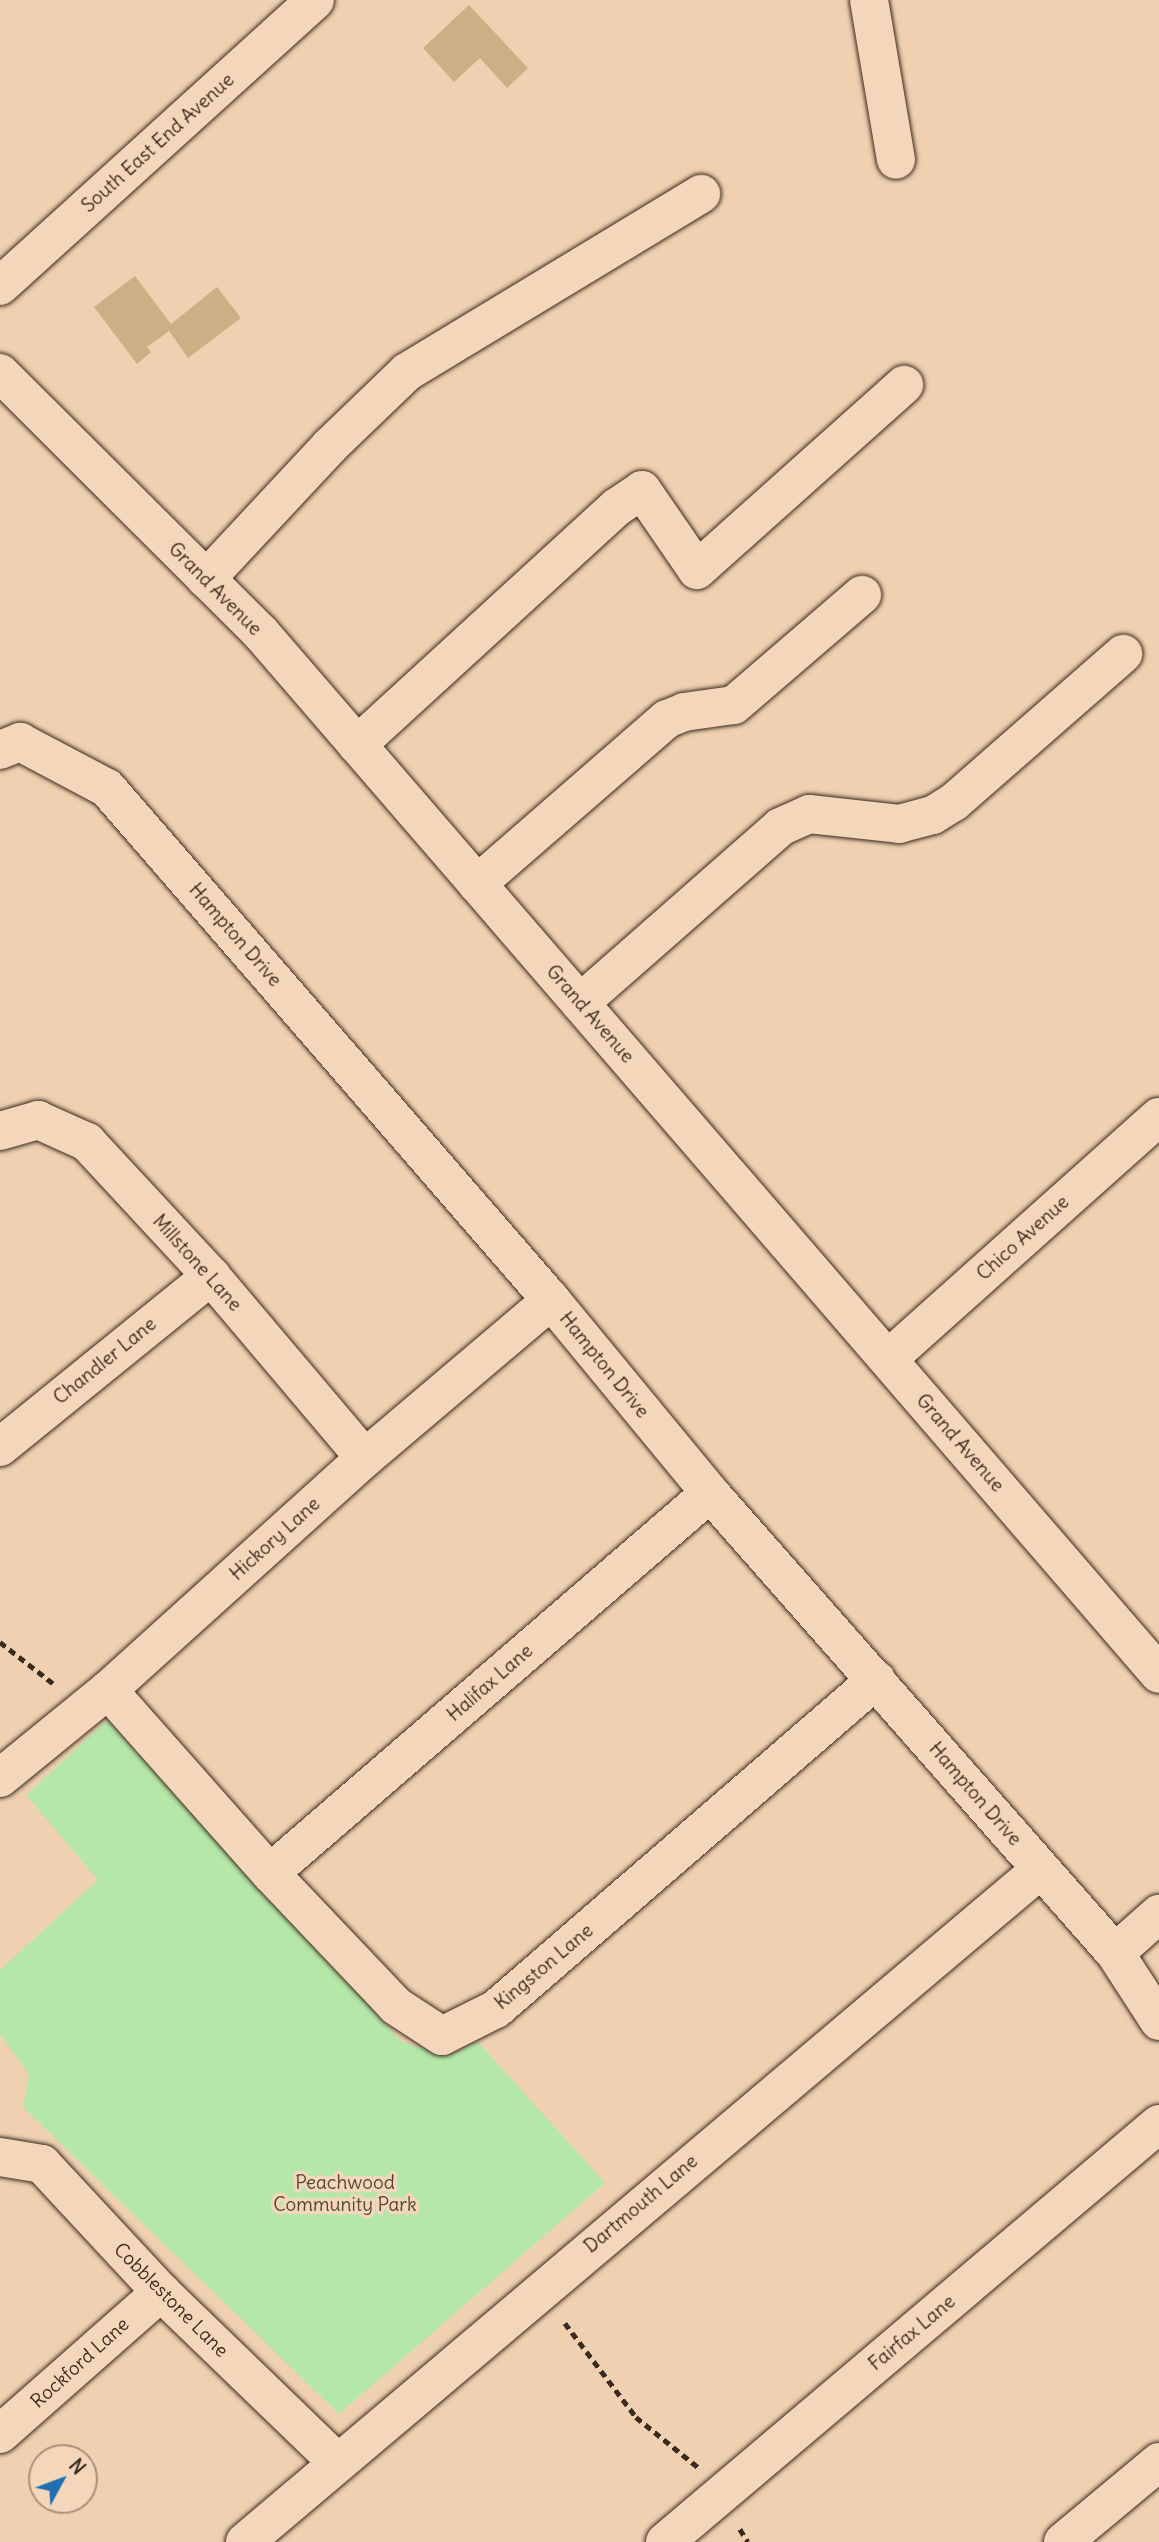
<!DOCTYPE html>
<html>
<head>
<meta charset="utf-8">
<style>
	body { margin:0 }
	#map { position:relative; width:1159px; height:2542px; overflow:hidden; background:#efd1b1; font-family:Delius,sans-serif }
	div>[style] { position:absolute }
	.green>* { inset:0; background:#b4e7a8 }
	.building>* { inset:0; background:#cab084 }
	.path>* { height:4.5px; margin-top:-2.25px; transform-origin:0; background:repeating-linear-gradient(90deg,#3b2a1e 0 7px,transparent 0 12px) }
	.roads { filter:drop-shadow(0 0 2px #3b2a1e) drop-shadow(0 0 2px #3b2a1e) }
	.minor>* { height:38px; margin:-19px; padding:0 19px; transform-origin:19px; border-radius:19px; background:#f4d6ba }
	span { translate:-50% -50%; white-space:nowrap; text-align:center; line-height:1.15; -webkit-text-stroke:7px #f4d6ba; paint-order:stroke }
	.street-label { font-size:19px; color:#3b2a1e }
	.park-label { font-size:19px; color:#4d4633 }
	.north { position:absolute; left:28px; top:2444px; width:70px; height:70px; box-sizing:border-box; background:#f4d6ba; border:2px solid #aa917c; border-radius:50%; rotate:49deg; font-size:19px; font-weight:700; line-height:28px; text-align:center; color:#3b2a1e }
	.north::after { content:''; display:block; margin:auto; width:24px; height:32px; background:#1f6fb2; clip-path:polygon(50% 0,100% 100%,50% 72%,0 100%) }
</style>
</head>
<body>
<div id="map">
	<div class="green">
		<div style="clip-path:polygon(107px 1720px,402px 2042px,447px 2056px,478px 2042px,605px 2183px,339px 2414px,23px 2107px,29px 2074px,0 2034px,0 1970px,98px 1880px,26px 1795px)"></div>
	</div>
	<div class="building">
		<div style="clip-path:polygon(469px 5px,528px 68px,507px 88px,480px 58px,454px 82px,423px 48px)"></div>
		<div style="clip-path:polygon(135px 276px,171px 324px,217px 287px,241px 318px,188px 358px,169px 331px,147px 347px,151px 352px,137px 364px,94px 307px)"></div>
	</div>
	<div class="path">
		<div style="left:0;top:1642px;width:68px;rotate:37.9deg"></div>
		<div style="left:565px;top:2323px;width:118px;rotate:52.9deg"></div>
		<div style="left:636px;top:2417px;width:80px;rotate:38.9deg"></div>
		<div style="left:740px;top:2529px;width:15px;rotate:58deg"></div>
	</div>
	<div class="roads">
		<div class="minor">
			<div style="left:869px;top:0;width:162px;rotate:80.4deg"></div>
			<div style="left:0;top:286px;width:425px;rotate:-42.2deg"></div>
			<div style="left:0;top:373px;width:367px;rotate:44.9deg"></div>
			<div style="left:260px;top:632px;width:1376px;rotate:49.21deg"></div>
			<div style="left:206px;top:579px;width:182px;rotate:-47deg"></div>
			<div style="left:330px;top:446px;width:107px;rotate:-43.9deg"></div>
			<div style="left:407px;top:372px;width:344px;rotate:-31.2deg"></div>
			<div style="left:357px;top:745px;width:352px;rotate:-42.5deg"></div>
			<div style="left:617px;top:507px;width:30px;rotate:-34deg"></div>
			<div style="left:642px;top:490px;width:97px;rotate:55.5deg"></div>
			<div style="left:697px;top:570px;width:278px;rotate:-41.8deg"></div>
			<div style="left:0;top:750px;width:22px;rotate:-22deg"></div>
			<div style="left:20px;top:742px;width:98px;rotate:27.9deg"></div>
			<div style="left:107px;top:788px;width:678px;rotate:49.07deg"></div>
			<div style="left:551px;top:1300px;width:250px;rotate:50.5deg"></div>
			<div style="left:710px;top:1493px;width:613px;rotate:48.64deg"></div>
			<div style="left:1115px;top:1953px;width:81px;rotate:57.1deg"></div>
			<div style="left:477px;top:884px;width:252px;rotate:-41deg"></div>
			<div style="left:667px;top:719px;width:18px;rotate:-22deg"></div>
			<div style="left:684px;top:712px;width:50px;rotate:-8deg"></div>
			<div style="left:734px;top:705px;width:169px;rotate:-40.7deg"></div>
			<div style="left:580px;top:1003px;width:266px;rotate:-41.3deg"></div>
			<div style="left:780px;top:827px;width:32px;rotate:-24deg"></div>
			<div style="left:809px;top:814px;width:91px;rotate:6.3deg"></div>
			<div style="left:899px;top:824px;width:35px;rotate:-15deg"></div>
			<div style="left:933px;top:815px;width:25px;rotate:-32deg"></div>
			<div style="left:954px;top:802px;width:225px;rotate:-41.2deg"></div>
			<div style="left:0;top:1131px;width:40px;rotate:-16deg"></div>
			<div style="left:38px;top:1120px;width:54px;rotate:24.2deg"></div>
			<div style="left:87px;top:1142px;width:183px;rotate:47.2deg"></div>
			<div style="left:211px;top:1276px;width:238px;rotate:49.8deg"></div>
			<div style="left:888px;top:1359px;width:363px;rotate:-41.8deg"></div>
			<div style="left:0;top:1447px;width:272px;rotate:-39deg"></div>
			<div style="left:108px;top:1690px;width:244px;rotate:48.5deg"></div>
			<div style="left:270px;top:1873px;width:183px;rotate:46.5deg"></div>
			<div style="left:396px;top:2006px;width:55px;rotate:33.1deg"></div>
			<div style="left:442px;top:2036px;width:60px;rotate:-26.6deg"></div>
			<div style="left:496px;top:2009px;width:503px;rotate:-40.89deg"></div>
			<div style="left:0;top:1778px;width:139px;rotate:-39.2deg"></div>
			<div style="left:108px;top:1690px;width:346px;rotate:-42.1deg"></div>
			<div style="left:365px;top:1458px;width:244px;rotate:-40.3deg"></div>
			<div style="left:270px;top:1873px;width:581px;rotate:-40.82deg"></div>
			<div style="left:1115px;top:1953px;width:59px;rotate:-41.6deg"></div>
			<div style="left:0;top:2157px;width:43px;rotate:9.5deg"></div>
			<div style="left:42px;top:2164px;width:175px;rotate:47.1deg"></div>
			<div style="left:161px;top:2292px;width:243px;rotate:44deg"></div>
			<div style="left:0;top:2434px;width:215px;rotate:-41.4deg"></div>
			<div style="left:245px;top:2542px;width:1041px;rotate:-40.21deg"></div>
			<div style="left:665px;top:2542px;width:647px;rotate:-40.24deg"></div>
			<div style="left:1063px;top:2542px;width:125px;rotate:-39.8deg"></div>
		</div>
	</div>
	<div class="street-label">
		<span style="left:158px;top:143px;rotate:-42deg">South East End Avenue</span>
		<span style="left:215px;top:589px;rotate:45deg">Grand Avenue</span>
		<span style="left:235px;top:935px;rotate:49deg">Hampton Drive</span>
		<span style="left:590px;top:1014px;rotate:49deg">Grand Avenue</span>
		<span style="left:1023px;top:1238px;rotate:-42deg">Chico Avenue</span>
		<span style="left:197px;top:1263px;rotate:48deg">Millstone Lane</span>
		<span style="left:105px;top:1361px;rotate:-39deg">Chandler Lane</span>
		<span style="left:604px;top:1365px;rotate:51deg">Hampton Drive</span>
		<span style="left:960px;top:1443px;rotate:49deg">Grand Avenue</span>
		<span style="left:275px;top:1539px;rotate:-42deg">Hickory Lane</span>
		<span style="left:490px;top:1683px;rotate:-41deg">Halifax Lane</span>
		<span style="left:975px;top:1794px;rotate:49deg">Hampton Drive</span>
		<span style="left:544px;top:1967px;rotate:-40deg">Kingston Lane</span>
		<span style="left:641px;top:2204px;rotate:-40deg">Dartmouth Lane</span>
		<span style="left:171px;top:2300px;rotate:45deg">Cobblestone Lane</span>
		<span style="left:912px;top:2333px;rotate:-40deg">Fairfax Lane</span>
		<span style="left:80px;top:2363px;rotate:-42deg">Rockford Lane</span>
	</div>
	<div class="park-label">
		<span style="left:345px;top:2194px">Peachwood<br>Community Park</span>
	</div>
	<div class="north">N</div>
</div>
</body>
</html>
